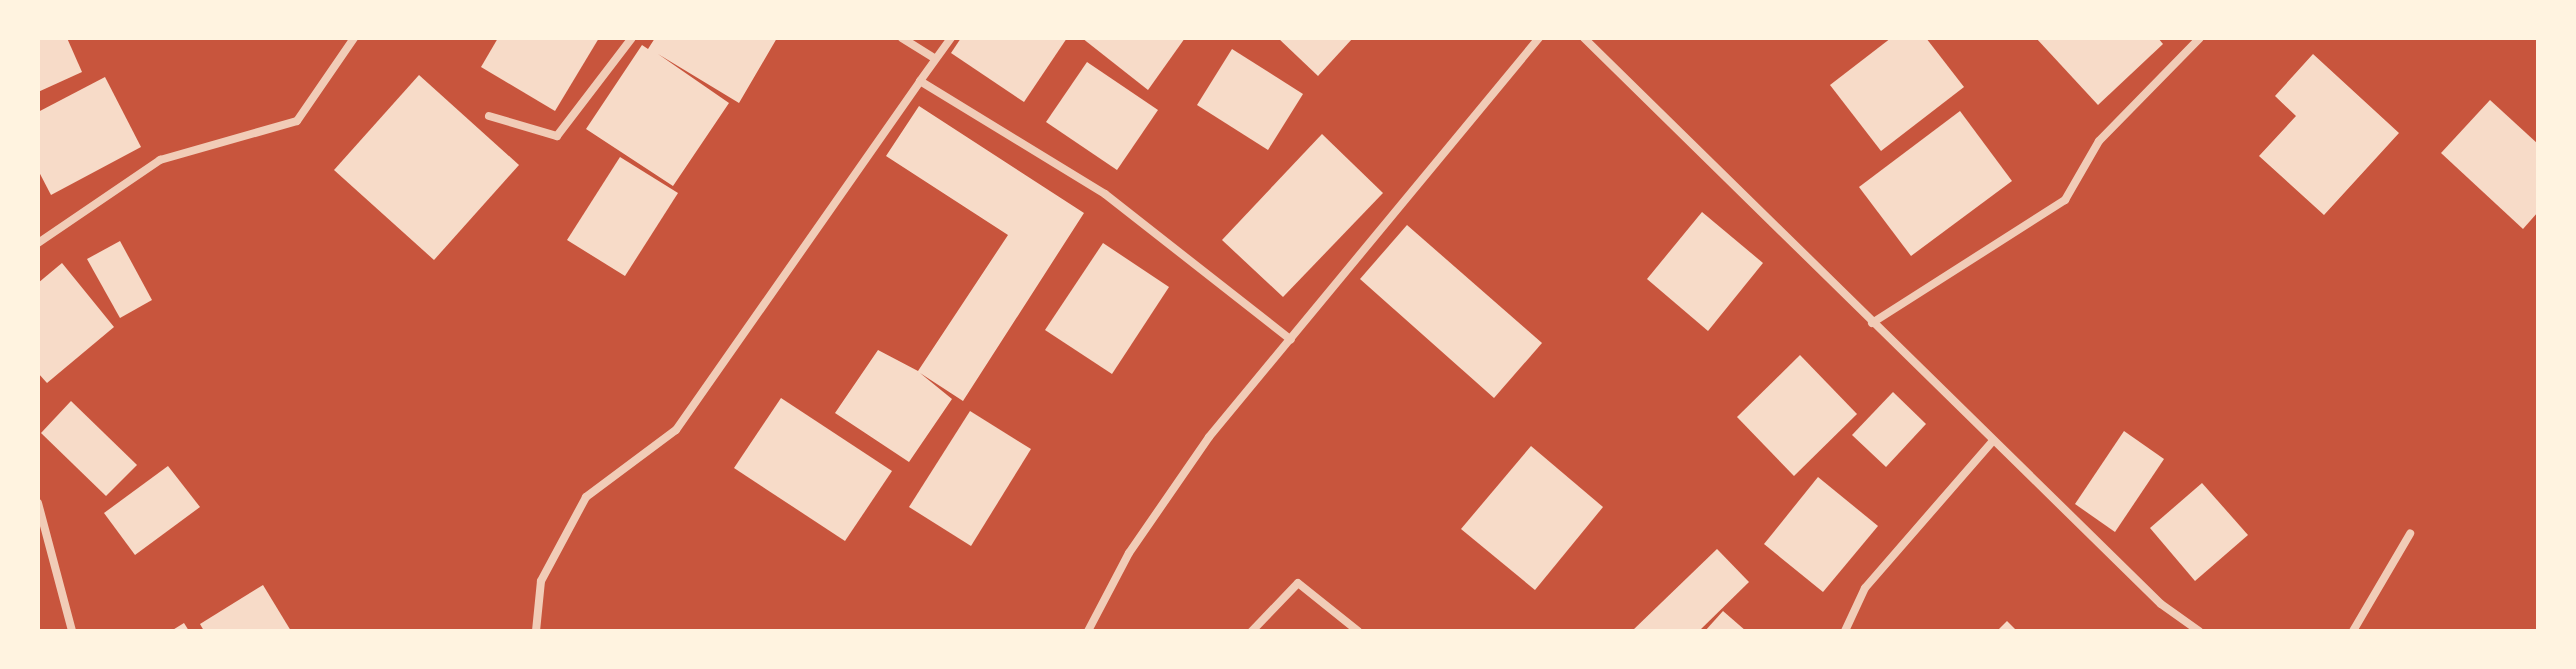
<!DOCTYPE html>
<html>
<head>
<meta charset="utf-8">
<style>
	body { margin:0 }
	#map { position:relative; width:2576px; height:669px; overflow:hidden; background:#c8553d; font-family:"Nunito Sans",sans-serif }
	div>[style] { position:absolute }
	.building>* { inset:0; background:#f7dbc8 }
	.minor>* { height:8px; margin:-4px; padding:0 4px; transform-origin:4px; border-radius:4px; background:#f1ccb7 }
	span { translate:-50% -50%; white-space:nowrap; text-align:center; line-height:1.15; -webkit-text-stroke:6px #fff3e0; paint-order:stroke }
	.frame { position:absolute; inset:0; border:40px solid #fff3e0; pointer-events:none }
</style>
</head>
<body>
<div id="map">
	<div class="building">
		<div style="clip-path:polygon(38px 38px,67px 38px,82px 72px,38px 92px)"></div>
		<div style="clip-path:polygon(498px 38px,599px 38px,555px 111px,481px 67px)"></div>
		<div style="clip-path:polygon(655px 38px,777px 38px,739px 103px,658px 54px,729px 103px,673px 186px,586px 129px,642px 45px,648px 49px)"></div>
		<div style="clip-path:polygon(961px 38px,1067px 38px,1024px 102px,951px 53px)"></div>
		<div style="clip-path:polygon(1082px 38px,1185px 38px,1148px 90px)"></div>
		<div style="clip-path:polygon(1278px 38px,1350px 38px,1352px 39px,1318px 76px)"></div>
		<div style="clip-path:polygon(1891px 38px,1926px 38px,1964px 87px,1881px 151px,1830px 85px)"></div>
		<div style="clip-path:polygon(2036px 38px,2158px 38px,2163px 44px,2098px 105px)"></div>
		<div style="clip-path:polygon(1232px 49px,1303px 94px,1268px 150px,1197px 105px)"></div>
		<div style="clip-path:polygon(2313px 54px,2399px 133px,2324px 215px,2259px 156px,2296px 116px,2275px 96px)"></div>
		<div style="clip-path:polygon(1087px 62px,1158px 110px,1117px 170px,1046px 122px)"></div>
		<div style="clip-path:polygon(419px 75px,519px 165px,434px 260px,334px 170px)"></div>
		<div style="clip-path:polygon(105px 77px,141px 147px,51px 195px,38px 170px,38px 112px)"></div>
		<div style="clip-path:polygon(2490px 100px,2538px 144px,2538px 212px,2523px 229px,2441px 153px)"></div>
		<div style="clip-path:polygon(919px 106px,1084px 213px,963px 401px,920px 373px,952px 399px,909px 462px,835px 413px,878px 350px,918px 371px,1008px 235px,886px 156px)"></div>
		<div style="clip-path:polygon(1960px 111px,2012px 181px,1911px 256px,1859px 187px)"></div>
		<div style="clip-path:polygon(1322px 134px,1383px 193px,1283px 297px,1222px 240px)"></div>
		<div style="clip-path:polygon(620px 157px,678px 193px,625px 276px,567px 240px)"></div>
		<div style="clip-path:polygon(1702px 212px,1763px 263px,1708px 331px,1647px 279px)"></div>
		<div style="clip-path:polygon(1407px 225px,1542px 343px,1494px 398px,1360px 279px)"></div>
		<div style="clip-path:polygon(120px 241px,152px 300px,120px 318px,87px 259px)"></div>
		<div style="clip-path:polygon(1103px 243px,1169px 287px,1112px 374px,1045px 330px)"></div>
		<div style="clip-path:polygon(62px 263px,114px 327px,47px 383px,38px 373px,38px 283px)"></div>
		<div style="clip-path:polygon(1800px 355px,1857px 414px,1794px 476px,1737px 417px)"></div>
		<div style="clip-path:polygon(1893px 392px,1926px 424px,1886px 467px,1852px 435px)"></div>
		<div style="clip-path:polygon(781px 398px,892px 471px,845px 541px,734px 468px)"></div>
		<div style="clip-path:polygon(71px 401px,137px 465px,106px 496px,41px 433px)"></div>
		<div style="clip-path:polygon(970px 411px,1031px 449px,971px 546px,909px 507px)"></div>
		<div style="clip-path:polygon(2124px 431px,2164px 459px,2115px 532px,2075px 504px)"></div>
		<div style="clip-path:polygon(1531px 446px,1603px 507px,1535px 590px,1461px 529px)"></div>
		<div style="clip-path:polygon(168px 466px,200px 507px,135px 555px,104px 513px)"></div>
		<div style="clip-path:polygon(1818px 477px,1878px 526px,1823px 592px,1764px 544px)"></div>
		<div style="clip-path:polygon(2202px 483px,2248px 535px,2195px 581px,2150px 528px)"></div>
		<div style="clip-path:polygon(1717px 549px,1749px 582px,1699px 631px,1632px 631px)"></div>
		<div style="clip-path:polygon(263px 585px,291px 631px,204px 631px,200px 624px)"></div>
		<div style="clip-path:polygon(1723px 611px,1746px 631px,1705px 631px)"></div>
		<div style="clip-path:polygon(2007px 621px,2017px 631px,1997px 631px)"></div>
		<div style="clip-path:polygon(184px 623px,189px 631px,171px 631px)"></div>
	</div>
	<div class="minor">
		<div style="left:902px;top:38px;width:39px;rotate:32deg"></div>
		<div style="left:951px;top:38px;width:53px;rotate:125.8deg"></div>
		<div style="left:920px;top:81px;width:217px;rotate:31.4deg"></div>
		<div style="left:1105px;top:194px;width:236px;rotate:38.1deg"></div>
		<div style="left:1584px;top:38px;width:808px;rotate:44.45deg"></div>
		<div style="left:2161px;top:604px;width:47px;rotate:35.4deg"></div>
		<div style="left:489px;top:116px;width:71px;rotate:16.4deg"></div>
		<div style="left:557px;top:136px;width:123px;rotate:-52.6deg"></div>
		<div style="left:38px;top:243px;width:148px;rotate:-34.2deg"></div>
		<div style="left:160px;top:160px;width:142px;rotate:-15.9deg"></div>
		<div style="left:297px;top:121px;width:101px;rotate:-55.5deg"></div>
		<div style="left:1872px;top:323px;width:229px;rotate:-32.5deg"></div>
		<div style="left:2065px;top:200px;width:68px;rotate:-60deg"></div>
		<div style="left:2099px;top:141px;width:144px;rotate:-45.6deg"></div>
		<div style="left:38px;top:503px;width:132px;rotate:75.1deg"></div>
		<div style="left:536px;top:631px;width:50px;rotate:-84.3deg"></div>
		<div style="left:541px;top:581px;width:95px;rotate:-61.8deg"></div>
		<div style="left:586px;top:497px;width:112px;rotate:-36.7deg"></div>
		<div style="left:676px;top:430px;width:426px;rotate:-55deg"></div>
		<div style="left:1088px;top:631px;width:88px;rotate:-62.3deg"></div>
		<div style="left:1129px;top:553px;width:141px;rotate:-55.4deg"></div>
		<div style="left:1209px;top:437px;width:518px;rotate:-50.41deg"></div>
		<div style="left:1252px;top:631px;width:66px;rotate:-46.2deg"></div>
		<div style="left:1298px;top:583px;width:77px;rotate:38.7deg"></div>
		<div style="left:1845px;top:631px;width:47px;rotate:-65.1deg"></div>
		<div style="left:1865px;top:588px;width:195px;rotate:-49deg"></div>
		<div style="left:2353px;top:631px;width:113px;rotate:-59.6deg"></div>
	</div>
	<div class="frame"></div>
</div>
</body>
</html>
